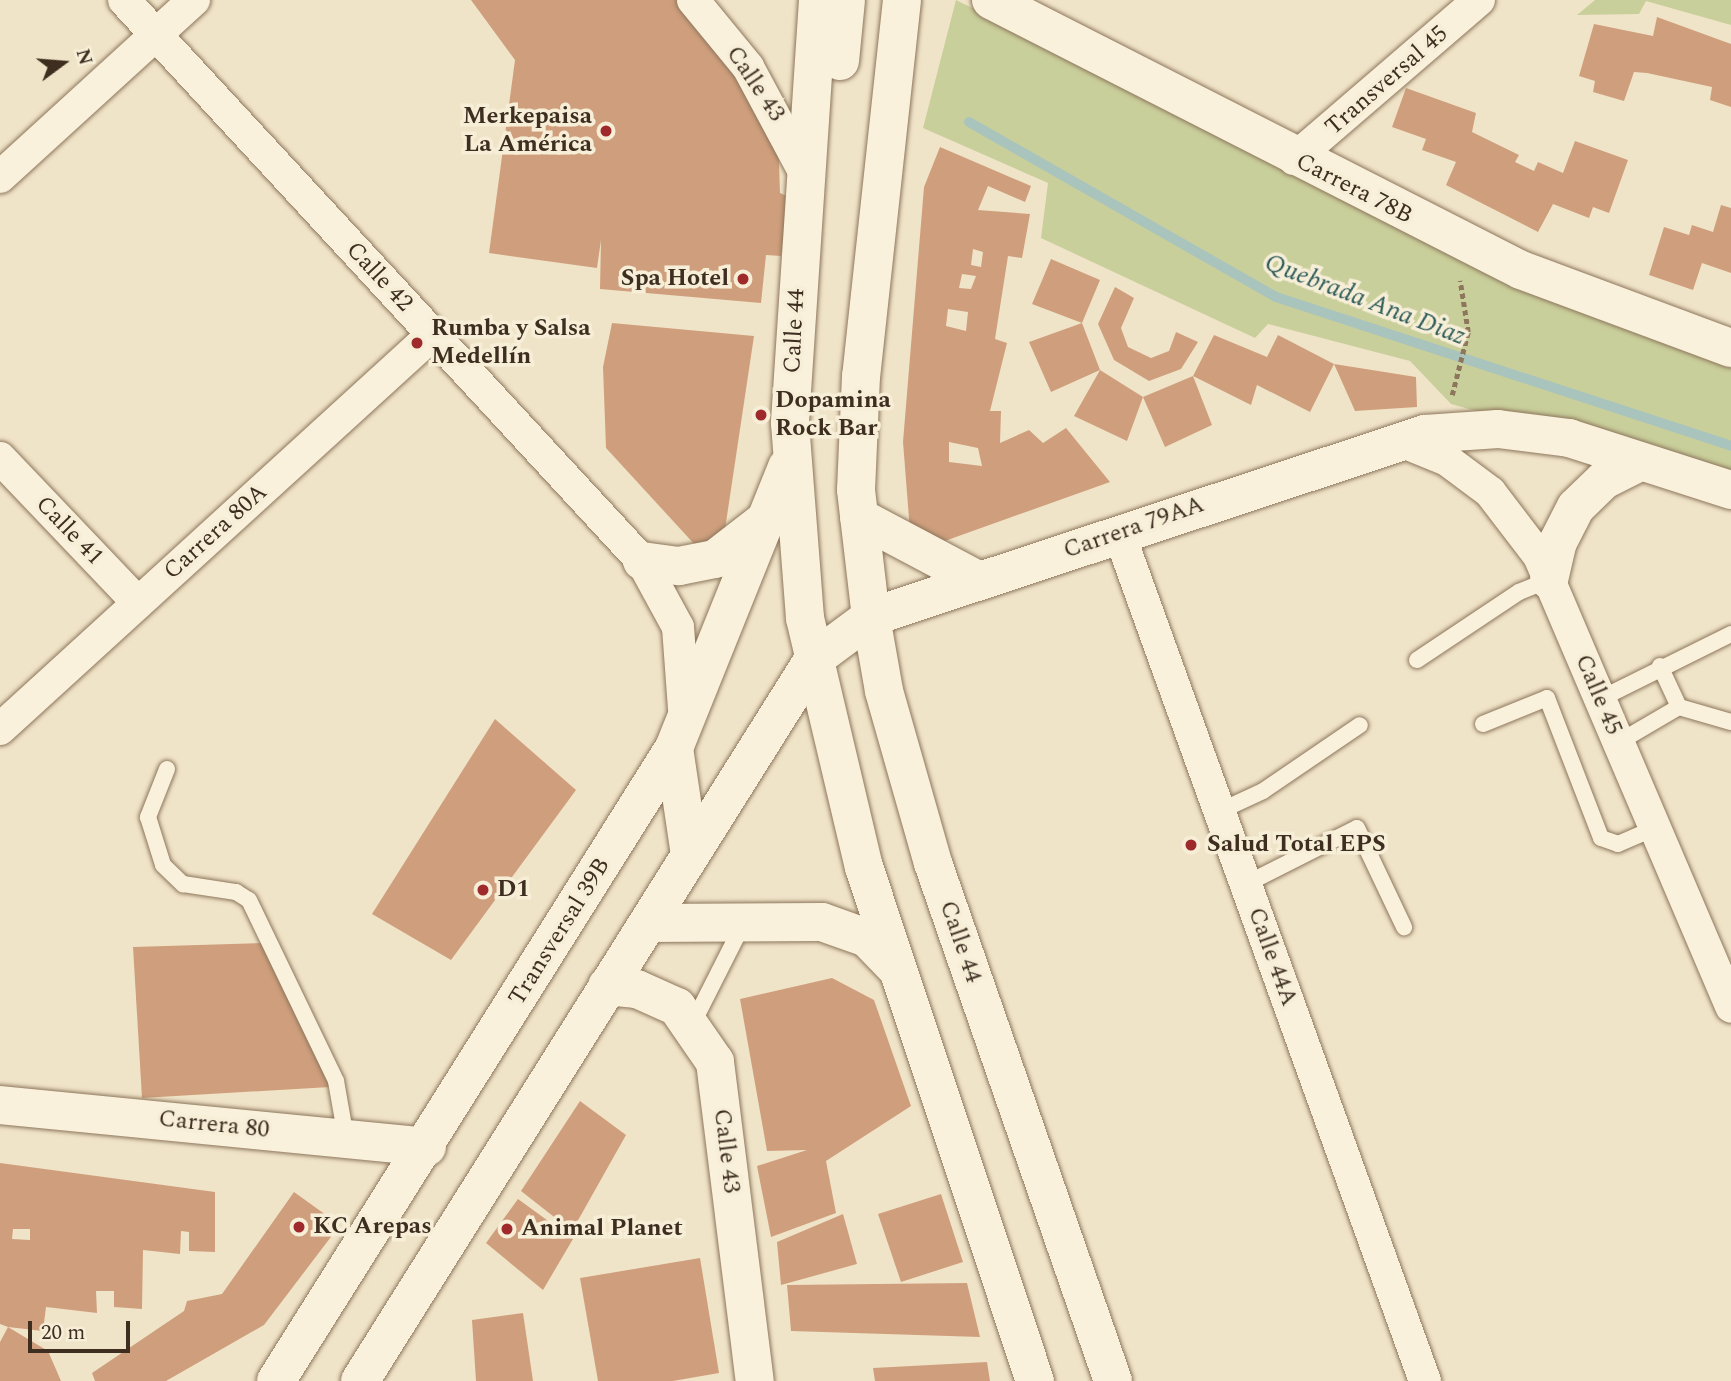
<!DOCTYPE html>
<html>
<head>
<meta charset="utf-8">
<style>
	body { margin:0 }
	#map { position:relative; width:1731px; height:1381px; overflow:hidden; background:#f0e4c8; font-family:Spectral,serif }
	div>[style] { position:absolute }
	.green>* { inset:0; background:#c9cf9b }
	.stream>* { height:10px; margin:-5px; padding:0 5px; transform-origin:5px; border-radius:5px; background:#a9c4bc }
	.building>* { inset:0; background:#cf9f7d }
	.path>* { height:4.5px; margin-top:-2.25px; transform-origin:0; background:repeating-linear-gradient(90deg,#8d765c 0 5px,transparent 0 8.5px) }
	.roads { filter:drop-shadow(0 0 2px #8d765c) drop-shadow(0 0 2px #8d765c) }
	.lane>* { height:16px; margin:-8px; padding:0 8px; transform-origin:8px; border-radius:8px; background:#faf1dc }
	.street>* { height:32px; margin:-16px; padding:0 16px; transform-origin:16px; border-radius:16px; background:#faf1dc }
	.secondary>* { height:38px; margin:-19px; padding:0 19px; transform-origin:19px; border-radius:19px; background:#faf1dc }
	.dots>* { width:19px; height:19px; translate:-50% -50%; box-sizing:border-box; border:4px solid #f7eed8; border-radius:50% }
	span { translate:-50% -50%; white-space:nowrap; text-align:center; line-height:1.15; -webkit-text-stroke:7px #f7eed8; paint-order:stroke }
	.street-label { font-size:24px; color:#3d2e20 }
	.poi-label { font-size:24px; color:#3d2e20; font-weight:700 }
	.right { translate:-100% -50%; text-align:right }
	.left { translate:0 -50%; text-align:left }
	.water-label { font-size:26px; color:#2f5d5a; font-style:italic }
	.north { position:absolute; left:28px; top:28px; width:70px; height:70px; -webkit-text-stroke:5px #f7eed8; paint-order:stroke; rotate:74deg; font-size:19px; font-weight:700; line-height:28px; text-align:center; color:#3d2e20 }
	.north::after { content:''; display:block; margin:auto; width:24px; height:32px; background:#3d2e20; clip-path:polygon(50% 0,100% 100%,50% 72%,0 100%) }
	.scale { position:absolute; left:28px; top:1321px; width:102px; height:32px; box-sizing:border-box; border:4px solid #3d2e20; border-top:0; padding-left:9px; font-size:21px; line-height:24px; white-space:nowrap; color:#3d2e20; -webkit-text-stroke:5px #f7eed8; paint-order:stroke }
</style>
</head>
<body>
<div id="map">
	<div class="green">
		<div style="clip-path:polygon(956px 0,1522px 281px,1731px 353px,1731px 481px,1451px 404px,1410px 361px,1268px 324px,1255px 338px,1041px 238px,1048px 183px,923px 128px)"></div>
		<div style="clip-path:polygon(1595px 0,1731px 0,1731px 25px,1646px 1px,1639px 14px,1577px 15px)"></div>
	</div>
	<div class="stream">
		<div style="left:969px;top:122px;width:353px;rotate:29.7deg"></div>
		<div style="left:1276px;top:297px;width:479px;rotate:18.1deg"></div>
	</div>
	<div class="building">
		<div style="clip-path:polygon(471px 0,682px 0,778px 134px,780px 193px,789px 197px,781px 256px,766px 255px,761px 303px,600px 289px,601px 240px,597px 268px,489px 253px,515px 60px)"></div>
		<div style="clip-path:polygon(1657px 17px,1731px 44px,1731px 107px,1710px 100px,1712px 87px,1647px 73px,1634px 72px,1624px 101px,1593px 92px,1595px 81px,1579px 76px,1594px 24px,1653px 36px)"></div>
		<div style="clip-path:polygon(1406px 88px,1476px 113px,1472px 132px,1519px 155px,1515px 162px,1534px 171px,1538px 162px,1563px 173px,1575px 141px,1628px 160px,1609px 213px,1593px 207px,1589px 218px,1553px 204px,1538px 232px,1446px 185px,1456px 162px,1422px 150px,1426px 139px,1392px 127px)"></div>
		<div style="clip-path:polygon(evenodd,940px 147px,1031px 186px,1025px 202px,988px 186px,978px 210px,1030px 214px,1022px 258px,1008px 256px,995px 339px,1007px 343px,990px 411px,1001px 411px,1000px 443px,1029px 430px,1043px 443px,1066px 428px,1110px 482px,942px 542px,910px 531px,903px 442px,924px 187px,940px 147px,973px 249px,983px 252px,981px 267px,971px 265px,973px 249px,940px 147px,962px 274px,976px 276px,971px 289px,959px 288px,962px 274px,940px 147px,948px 309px,968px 312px,966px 331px,946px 326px,948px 309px,940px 147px,949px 442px,978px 448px,982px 466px,949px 462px,949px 442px)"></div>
		<div style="clip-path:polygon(1721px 205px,1731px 208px,1731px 273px,1702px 263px,1693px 290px,1649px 275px,1664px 227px,1689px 235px,1692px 225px,1713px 232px)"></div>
		<div style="clip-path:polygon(1051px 259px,1100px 280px,1082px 323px,1032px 304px)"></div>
		<div style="clip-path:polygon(1115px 287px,1134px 298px,1121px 328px,1128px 347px,1151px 358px,1169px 351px,1176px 332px,1198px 342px,1181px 369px,1149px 381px,1114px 360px,1098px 324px)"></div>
		<div style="clip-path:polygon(612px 323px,754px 336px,724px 536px,696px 546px,606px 448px,603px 367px)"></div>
		<div style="clip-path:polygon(1082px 323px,1100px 370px,1143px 397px,1127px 441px,1074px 416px,1100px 370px,1051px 392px,1029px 342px)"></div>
		<div style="clip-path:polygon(1214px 335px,1267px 357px,1278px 335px,1334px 364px,1416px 377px,1417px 407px,1355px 411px,1334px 364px,1310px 412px,1257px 385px,1251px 405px,1193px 376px)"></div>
		<div style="clip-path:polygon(1193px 376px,1212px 425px,1165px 447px,1143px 397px)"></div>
		<div style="clip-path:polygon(495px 719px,576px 790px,451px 960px,372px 914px)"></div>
		<div style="clip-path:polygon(264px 943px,330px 1087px,142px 1098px,133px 947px)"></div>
		<div style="clip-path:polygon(832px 978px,874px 1000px,911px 1106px,826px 1161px,836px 1213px,771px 1237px,757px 1166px,807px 1150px,767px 1151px,740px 999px)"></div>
		<div style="clip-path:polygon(580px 1101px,626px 1135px,572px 1231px,521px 1191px)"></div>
		<div style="clip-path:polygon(evenodd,0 1163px,215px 1192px,215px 1252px,189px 1251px,189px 1232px,181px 1231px,180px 1254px,143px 1250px,142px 1309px,114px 1307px,114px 1291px,96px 1291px,97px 1313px,46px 1307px,43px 1331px,8px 1327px,0 1324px,0 1163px,13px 1229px,30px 1229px,30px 1240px,12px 1239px,13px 1229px)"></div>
		<div style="clip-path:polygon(294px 1192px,340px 1225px,264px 1325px,166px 1381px,95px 1381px,92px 1373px,184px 1311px,187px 1301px,222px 1294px)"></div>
		<div style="clip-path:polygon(941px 1194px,963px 1262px,901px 1282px,878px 1214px)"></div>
		<div style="clip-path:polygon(518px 1199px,573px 1239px,543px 1290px,486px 1243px)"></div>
		<div style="clip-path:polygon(843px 1214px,857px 1264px,781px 1285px,777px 1242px)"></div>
		<div style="clip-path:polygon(700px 1258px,719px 1373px,673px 1381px,598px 1381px,580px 1278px)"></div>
		<div style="clip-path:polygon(967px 1283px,980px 1337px,791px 1331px,787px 1285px)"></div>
		<div style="clip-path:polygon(523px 1313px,533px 1381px,476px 1381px,472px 1320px)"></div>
		<div style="clip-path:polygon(8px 1327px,48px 1351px,61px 1381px,0 1381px,0 1342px)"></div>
		<div style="clip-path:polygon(987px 1362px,990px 1381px,875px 1381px,873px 1368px)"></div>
	</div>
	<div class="path">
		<div style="left:1452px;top:395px;width:65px;rotate:-75.7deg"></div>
		<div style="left:1468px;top:332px;width:52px;rotate:-98.9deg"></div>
	</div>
	<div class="roads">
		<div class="lane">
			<div style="left:1417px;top:660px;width:123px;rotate:-33.7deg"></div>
			<div style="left:1519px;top:592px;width:32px;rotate:-22deg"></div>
			<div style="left:1660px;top:666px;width:45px;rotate:65.1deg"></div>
			<div style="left:1600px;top:699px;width:146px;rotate:-26.4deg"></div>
			<div style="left:1483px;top:724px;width:69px;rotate:-22.1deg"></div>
			<div style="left:1547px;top:698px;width:150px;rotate:68.9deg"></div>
			<div style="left:1601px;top:838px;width:18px;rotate:19deg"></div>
			<div style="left:1618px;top:844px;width:40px;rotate:-23.4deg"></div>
			<div style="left:1619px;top:742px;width:69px;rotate:-30.3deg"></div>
			<div style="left:1679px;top:707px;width:54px;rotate:16.1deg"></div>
			<div style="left:167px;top:769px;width:52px;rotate:111.6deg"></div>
			<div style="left:148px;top:817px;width:50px;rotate:72.6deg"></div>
			<div style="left:163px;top:865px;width:28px;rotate:44deg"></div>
			<div style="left:183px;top:884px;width:54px;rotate:8.6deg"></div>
			<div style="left:236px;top:892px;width:15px;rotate:32deg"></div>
			<div style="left:249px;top:900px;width:201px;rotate:64.3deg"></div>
			<div style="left:336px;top:1081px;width:58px;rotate:80deg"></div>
			<div style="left:1220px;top:811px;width:47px;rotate:-24.9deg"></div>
			<div style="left:1263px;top:791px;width:117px;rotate:-34.2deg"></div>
			<div style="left:1246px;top:884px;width:124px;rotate:-26.8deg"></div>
			<div style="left:1357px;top:828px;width:110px;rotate:64.6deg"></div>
			<div style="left:693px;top:1023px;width:111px;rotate:-63.2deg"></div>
		</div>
		<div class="street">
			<div style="left:124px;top:0;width:764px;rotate:47.28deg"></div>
			<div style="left:642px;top:561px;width:75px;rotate:61.4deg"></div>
			<div style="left:678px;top:627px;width:82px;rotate:85.8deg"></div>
			<div style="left:693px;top:0;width:87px;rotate:50.6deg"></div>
			<div style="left:748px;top:67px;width:123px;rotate:61.8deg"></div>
			<div style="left:1294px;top:159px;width:244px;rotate:-40.7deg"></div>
			<div style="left:0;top:177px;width:263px;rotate:-42.4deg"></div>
			<div style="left:1398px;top:440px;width:53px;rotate:22.2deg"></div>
			<div style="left:1447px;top:460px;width:54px;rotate:36.7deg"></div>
			<div style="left:1490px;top:492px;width:81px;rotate:52.6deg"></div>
			<div style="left:1539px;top:556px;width:490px;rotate:66.9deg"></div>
			<div style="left:0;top:458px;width:200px;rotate:46.4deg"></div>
			<div style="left:1119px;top:533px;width:902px;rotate:70.16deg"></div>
			<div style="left:0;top:729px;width:585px;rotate:-42.37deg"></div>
		</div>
		<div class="secondary">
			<div style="left:818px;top:0;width:424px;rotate:93.8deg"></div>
			<div style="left:790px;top:423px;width:196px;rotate:85.6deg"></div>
			<div style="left:805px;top:618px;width:256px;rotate:76.7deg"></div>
			<div style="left:864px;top:867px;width:542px;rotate:71.6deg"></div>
			<div style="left:902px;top:0;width:378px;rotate:96.2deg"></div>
			<div style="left:861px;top:376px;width:114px;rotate:92.5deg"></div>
			<div style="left:856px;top:490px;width:128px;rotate:83.3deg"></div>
			<div style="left:871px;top:617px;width:75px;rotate:80deg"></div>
			<div style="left:884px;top:691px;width:179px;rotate:74.1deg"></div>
			<div style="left:933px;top:863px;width:548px;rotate:70.84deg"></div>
			<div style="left:991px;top:0;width:595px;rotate:27deg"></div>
			<div style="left:1521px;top:270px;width:224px;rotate:20.4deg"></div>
			<div style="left:840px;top:61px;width:61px;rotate:-84.4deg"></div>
			<div style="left:859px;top:517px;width:135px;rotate:27.9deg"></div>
			<div style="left:642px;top:561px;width:37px;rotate:8deg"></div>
			<div style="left:679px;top:566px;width:37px;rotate:-11deg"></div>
			<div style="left:715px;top:559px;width:62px;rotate:-37.8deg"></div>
			<div style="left:1549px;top:580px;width:39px;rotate:-77deg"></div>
			<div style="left:1558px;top:542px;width:39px;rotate:-63deg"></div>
			<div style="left:1576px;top:507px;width:39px;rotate:-44deg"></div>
			<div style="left:1604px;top:480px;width:40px;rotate:-26.6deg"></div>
			<div style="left:674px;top:748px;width:108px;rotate:81.5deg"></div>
			<div style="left:648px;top:923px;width:174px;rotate:-0.3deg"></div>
			<div style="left:822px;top:922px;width:48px;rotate:19.6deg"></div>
			<div style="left:867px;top:938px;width:42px;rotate:46deg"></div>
			<div style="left:607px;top:986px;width:30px;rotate:6deg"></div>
			<div style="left:637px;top:989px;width:44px;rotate:24.2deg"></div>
			<div style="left:677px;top:1007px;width:67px;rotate:55.4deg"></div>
			<div style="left:715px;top:1062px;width:321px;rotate:82.9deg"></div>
			<div style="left:0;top:1105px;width:429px;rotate:5.6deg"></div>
			<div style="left:276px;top:1381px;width:748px;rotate:-57.84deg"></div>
			<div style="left:674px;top:748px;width:303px;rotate:-68.1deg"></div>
			<div style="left:360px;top:1381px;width:851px;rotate:-57.86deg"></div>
			<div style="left:813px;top:660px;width:72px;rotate:-36.6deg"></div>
			<div style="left:871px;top:617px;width:583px;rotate:-18.28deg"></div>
			<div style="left:1425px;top:434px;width:73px;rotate:-3.9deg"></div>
			<div style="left:1498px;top:429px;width:72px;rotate:7.2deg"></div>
			<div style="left:1569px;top:438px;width:170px;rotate:17.8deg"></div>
		</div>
	</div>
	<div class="dots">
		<div style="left:606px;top:131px;background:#9e2a2b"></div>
		<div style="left:743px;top:279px;background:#9e2a2b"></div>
		<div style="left:417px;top:343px;background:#9e2a2b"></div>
		<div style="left:761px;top:415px;background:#9e2a2b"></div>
		<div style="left:1191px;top:845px;background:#9e2a2b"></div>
		<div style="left:483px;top:890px;background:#9e2a2b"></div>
		<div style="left:299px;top:1227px;background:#9e2a2b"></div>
		<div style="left:507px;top:1229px;background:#9e2a2b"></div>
	</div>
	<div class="street-label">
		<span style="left:1387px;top:81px;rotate:-41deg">Transversal 45</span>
		<span style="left:755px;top:84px;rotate:56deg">Calle 43</span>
		<span style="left:1354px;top:189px;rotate:27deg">Carrera 78B</span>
		<span style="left:379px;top:277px;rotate:47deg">Calle 42</span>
		<span style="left:795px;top:331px;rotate:-87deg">Calle 44</span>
		<span style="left:1134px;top:528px;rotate:-19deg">Carrera 79AA</span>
		<span style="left:69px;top:531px;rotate:46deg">Calle 41</span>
		<span style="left:216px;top:532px;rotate:-42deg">Carrera 80A</span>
		<span style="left:1598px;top:695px;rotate:67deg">Calle 45</span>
		<span style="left:560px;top:932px;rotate:-58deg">Transversal 39B</span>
		<span style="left:960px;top:942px;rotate:71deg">Calle 44</span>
		<span style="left:1272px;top:957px;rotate:70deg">Calle 44A</span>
		<span style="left:214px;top:1125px;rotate:6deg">Carrera 80</span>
		<span style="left:726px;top:1151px;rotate:83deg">Calle 43</span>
	</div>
	<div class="poi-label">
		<span class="right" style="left:592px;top:131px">Merkepaisa<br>La América</span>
		<span class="right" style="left:729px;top:279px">Spa Hotel</span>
		<span class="left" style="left:431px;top:343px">Rumba y Salsa<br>Medellín</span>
		<span class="left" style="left:775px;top:415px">Dopamina<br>Rock Bar</span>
		<span class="left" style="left:1207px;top:845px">Salud Total EPS</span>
		<span class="left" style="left:497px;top:890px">D1</span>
		<span class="left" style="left:313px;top:1227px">KC Arepas</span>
		<span class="left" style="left:521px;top:1229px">Animal Planet</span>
	</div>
	<div class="water-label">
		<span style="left:1365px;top:300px;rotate:21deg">Quebrada Ana Diaz</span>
	</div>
	<div class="north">N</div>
	<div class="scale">20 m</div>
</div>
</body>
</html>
